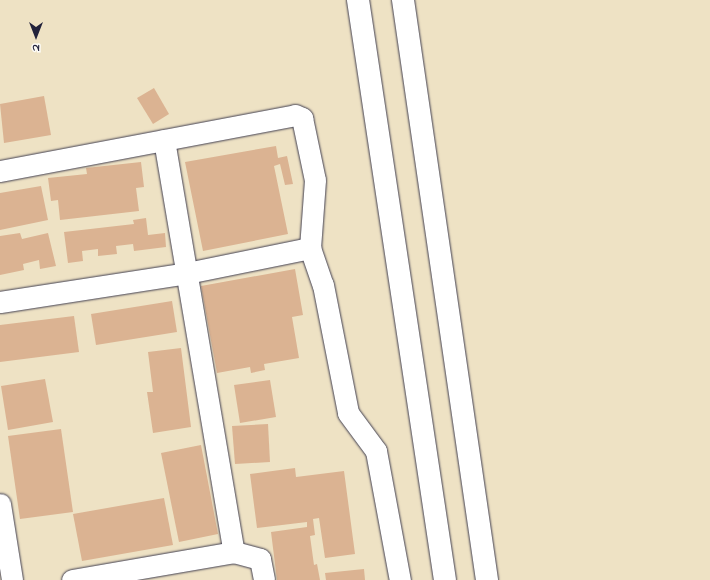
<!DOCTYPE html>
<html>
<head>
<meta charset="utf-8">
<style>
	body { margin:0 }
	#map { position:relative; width:710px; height:580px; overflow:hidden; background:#eee2c4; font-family:"Indie Flower",sans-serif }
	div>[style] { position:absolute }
	.building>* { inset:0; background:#dbb392 }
	.roads { filter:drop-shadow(0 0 1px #413f50) drop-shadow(0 0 1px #413f50) }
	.minor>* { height:21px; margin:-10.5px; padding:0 10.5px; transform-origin:10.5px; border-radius:10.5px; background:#fff }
	.major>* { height:22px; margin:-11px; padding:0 11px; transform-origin:11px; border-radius:11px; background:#fff }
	span { translate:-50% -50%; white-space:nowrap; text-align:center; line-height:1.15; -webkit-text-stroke:3.5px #fdfcf7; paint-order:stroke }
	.north { position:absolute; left:16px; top:16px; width:40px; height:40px; -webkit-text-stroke:3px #fdfcf7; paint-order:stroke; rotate:180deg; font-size:11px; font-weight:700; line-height:16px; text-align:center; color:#22223b }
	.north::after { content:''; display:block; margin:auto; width:14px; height:18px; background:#22223b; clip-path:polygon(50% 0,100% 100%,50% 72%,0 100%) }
</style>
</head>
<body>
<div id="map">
	<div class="building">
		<div style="clip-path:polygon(154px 88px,169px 114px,153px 124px,137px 98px)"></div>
		<div style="clip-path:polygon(44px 96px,51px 135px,4px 143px,0 104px)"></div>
		<div style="clip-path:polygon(276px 146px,278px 158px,287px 156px,293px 184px,285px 185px,280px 164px,274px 166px,288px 234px,203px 251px,185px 162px)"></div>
		<div style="clip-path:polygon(141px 162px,144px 187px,136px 188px,139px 211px,60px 220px,58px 200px,51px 201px,48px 178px,87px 174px,86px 168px)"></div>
		<div style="clip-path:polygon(41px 186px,48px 220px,0 230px,0 193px)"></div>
		<div style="clip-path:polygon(146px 218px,148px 235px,165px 233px,166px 247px,134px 251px,133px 244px,116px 246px,117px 254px,98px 256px,98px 249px,82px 251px,83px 261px,68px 263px,64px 232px,134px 224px,133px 220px)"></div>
		<div style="clip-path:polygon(20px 233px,22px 239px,48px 233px,56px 266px,40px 269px,39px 260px,23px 264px,24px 270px,0 275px,0 236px)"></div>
		<div style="clip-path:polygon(295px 269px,303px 315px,292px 317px,299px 358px,264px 364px,265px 370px,251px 373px,250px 367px,217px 373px,201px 286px)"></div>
		<div style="clip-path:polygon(172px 301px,177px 332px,96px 345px,91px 314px)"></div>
		<div style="clip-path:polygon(74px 316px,79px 352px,0 362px,0 325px)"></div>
		<div style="clip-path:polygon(181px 348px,191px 427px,153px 433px,147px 392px,153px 392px,148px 352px)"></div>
		<div style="clip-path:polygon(45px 379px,53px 422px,8px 430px,1px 386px)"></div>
		<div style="clip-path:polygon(270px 380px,276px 417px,240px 423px,234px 385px)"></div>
		<div style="clip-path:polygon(268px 424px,270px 462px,235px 464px,232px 426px)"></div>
		<div style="clip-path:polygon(61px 429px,73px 512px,20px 519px,8px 436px)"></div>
		<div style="clip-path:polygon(201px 445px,218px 534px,179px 542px,161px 453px)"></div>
		<div style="clip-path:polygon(295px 468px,296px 477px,344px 471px,355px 554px,325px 558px,319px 518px,313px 519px,315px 535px,310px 536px,314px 565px,317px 564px,320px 580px,277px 580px,271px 532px,307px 527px,307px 522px,257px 528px,250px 474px)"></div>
		<div style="clip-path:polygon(164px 498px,173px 545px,82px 561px,73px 514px)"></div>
		<div style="clip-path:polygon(364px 569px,365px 580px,326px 580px,325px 573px)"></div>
	</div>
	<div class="roads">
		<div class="minor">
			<div style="left:164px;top:140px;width:418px;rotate:80.4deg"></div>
			<div style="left:0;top:171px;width:300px;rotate:-10.7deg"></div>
			<div style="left:295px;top:115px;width:8px;rotate:23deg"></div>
			<div style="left:302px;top:118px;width:63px;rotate:78.2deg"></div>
			<div style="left:315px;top:180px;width:68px;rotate:94.2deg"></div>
			<div style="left:310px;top:248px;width:39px;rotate:71deg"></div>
			<div style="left:323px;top:285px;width:130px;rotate:78.9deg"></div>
			<div style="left:348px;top:413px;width:47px;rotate:53.6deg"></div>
			<div style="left:376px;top:451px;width:131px;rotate:79.5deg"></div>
			<div style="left:0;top:302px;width:189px;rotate:-8.8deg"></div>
			<div style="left:187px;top:273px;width:126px;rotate:-11.5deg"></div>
			<div style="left:0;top:504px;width:77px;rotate:81deg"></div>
			<div style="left:72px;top:580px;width:164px;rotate:-9.8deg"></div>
			<div style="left:234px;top:552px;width:27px;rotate:15deg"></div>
			<div style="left:260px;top:559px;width:21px;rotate:79deg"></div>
		</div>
		<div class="major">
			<div style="left:358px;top:0;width:586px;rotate:81.47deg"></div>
			<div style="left:403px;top:0;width:586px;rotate:81.76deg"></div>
		</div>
	</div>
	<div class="north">N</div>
</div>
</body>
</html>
